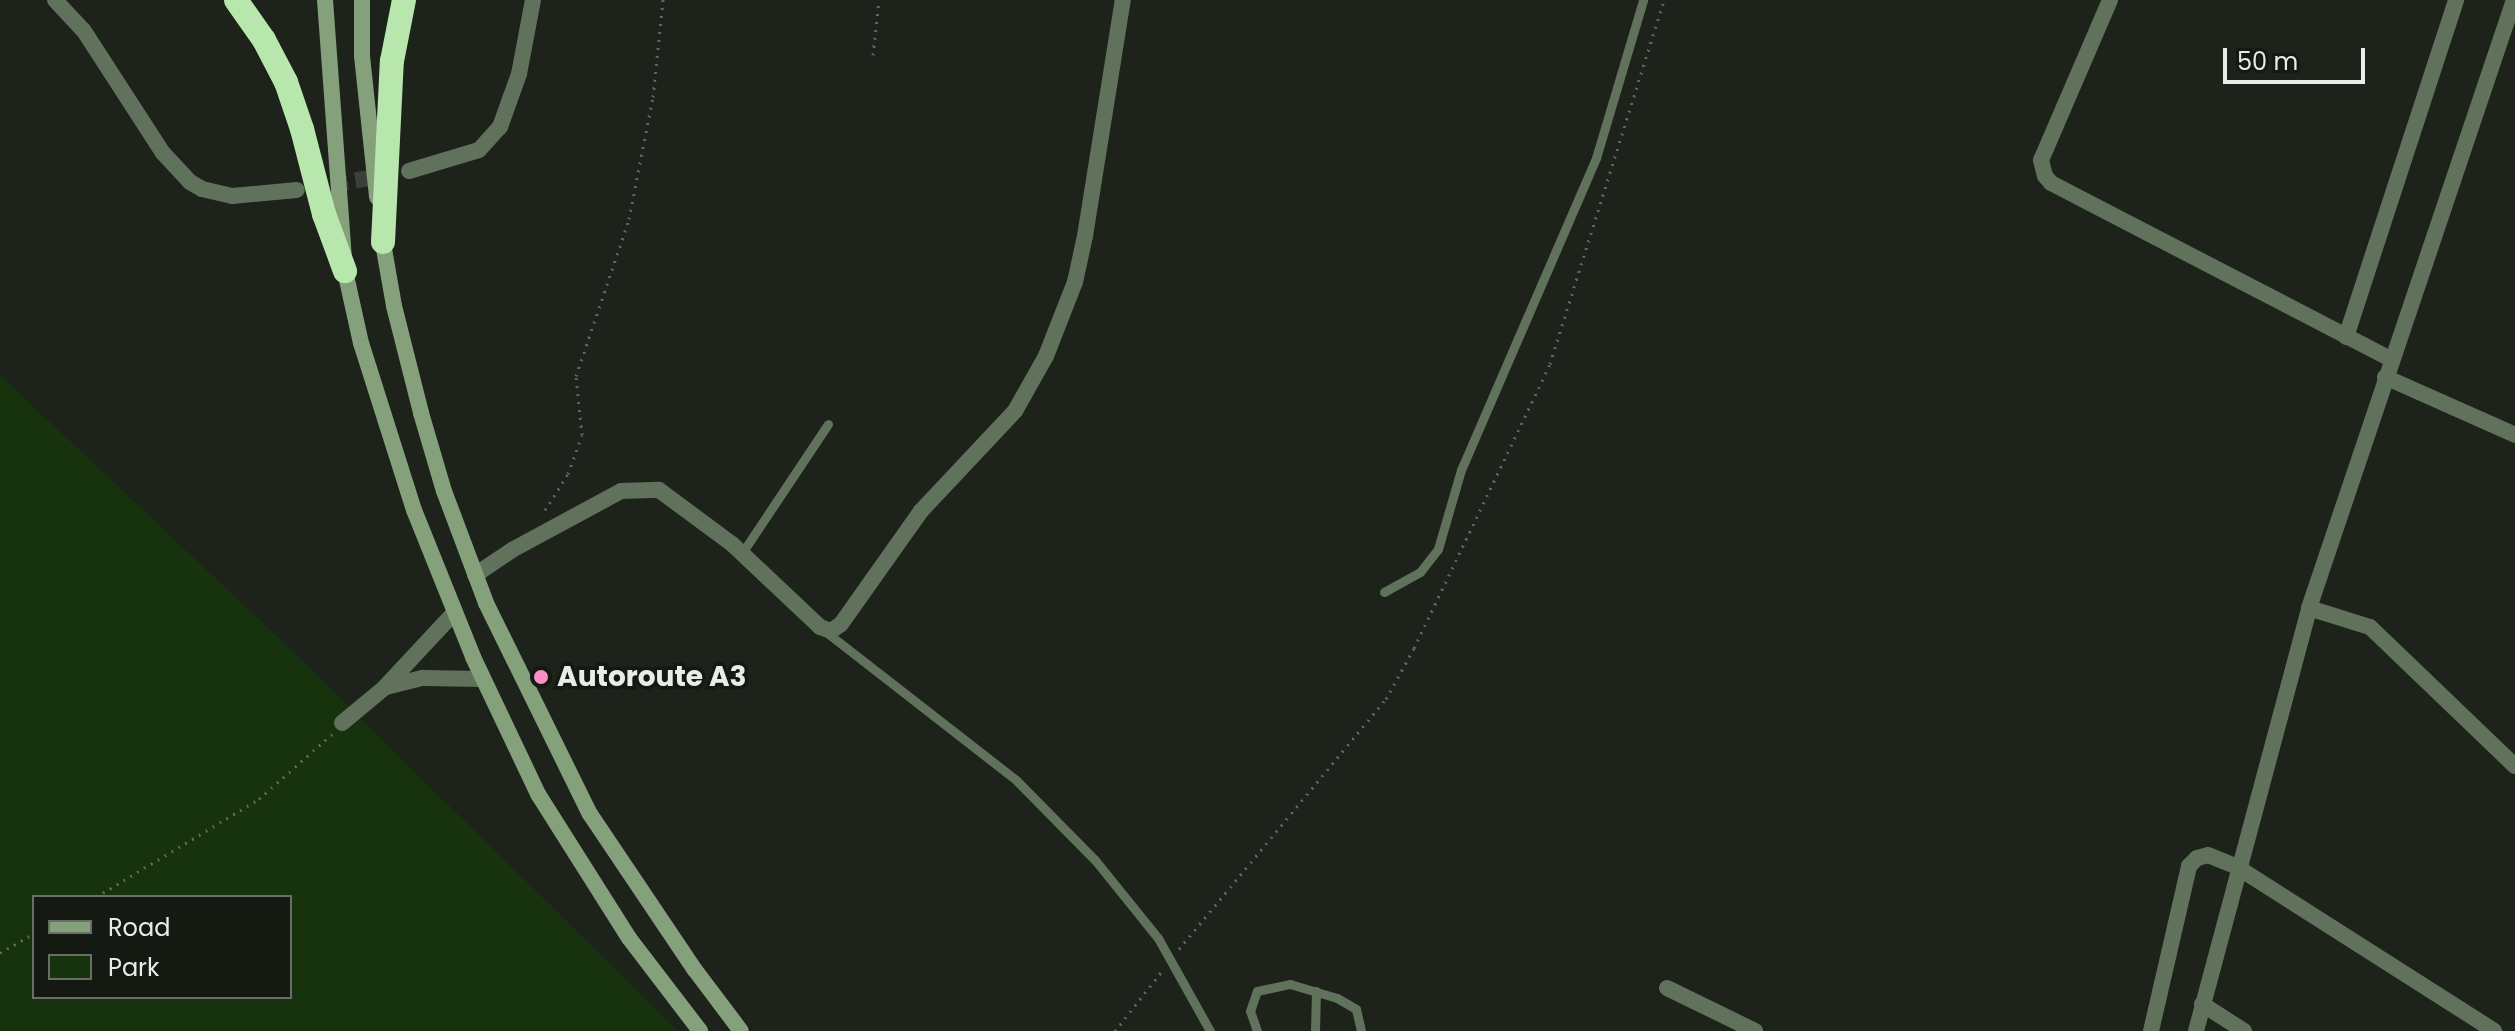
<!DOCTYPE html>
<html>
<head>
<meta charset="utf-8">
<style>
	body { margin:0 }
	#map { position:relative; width:2515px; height:1031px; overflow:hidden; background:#1d221b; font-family:Poppins,sans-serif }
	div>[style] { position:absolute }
	.green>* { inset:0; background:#16330e }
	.minor-tunnel>* { height:16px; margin-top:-8px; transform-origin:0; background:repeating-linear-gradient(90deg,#3c403a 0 16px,transparent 0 24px) }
	.path>* { height:3px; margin-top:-1.5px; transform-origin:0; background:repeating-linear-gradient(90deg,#61655f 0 2px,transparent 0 8px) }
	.service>* { height:9px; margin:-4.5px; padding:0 4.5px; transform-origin:4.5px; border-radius:4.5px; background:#60725b }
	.minor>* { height:16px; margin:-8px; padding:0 8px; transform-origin:8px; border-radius:8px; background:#60725b }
	.secondary>* { height:16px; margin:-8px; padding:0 8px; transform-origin:8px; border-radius:8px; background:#84a17c }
	.motorway>* { height:24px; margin:-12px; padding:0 12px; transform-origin:12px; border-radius:12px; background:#b8e7ad }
	.dots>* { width:22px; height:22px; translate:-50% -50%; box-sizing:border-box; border:4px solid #141912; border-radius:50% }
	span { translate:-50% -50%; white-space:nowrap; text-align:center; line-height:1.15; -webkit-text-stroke:7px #141912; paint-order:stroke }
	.poi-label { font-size:28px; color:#e9ede8; font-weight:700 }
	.left { translate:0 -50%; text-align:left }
	.legend { position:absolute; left:32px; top:895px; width:260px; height:104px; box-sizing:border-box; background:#141912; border:2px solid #696e68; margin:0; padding:10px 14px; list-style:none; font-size:24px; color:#e9ede8 }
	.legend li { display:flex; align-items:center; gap:16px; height:40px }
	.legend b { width:40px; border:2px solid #696e68 }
	.scale { position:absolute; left:2223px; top:48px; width:142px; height:36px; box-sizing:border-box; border:4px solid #e9ede8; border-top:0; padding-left:10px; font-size:24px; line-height:28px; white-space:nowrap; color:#e9ede8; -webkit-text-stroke:6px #141912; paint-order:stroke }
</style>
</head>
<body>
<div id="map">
	<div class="green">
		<div style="clip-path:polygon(evenodd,0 375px,281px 640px,678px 1031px,0 1031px,0 375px,34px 897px,290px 897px,290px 997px,34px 997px,34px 897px)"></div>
	</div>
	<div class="minor-tunnel">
		<div style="left:308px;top:188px;width:81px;rotate:-9.2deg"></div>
	</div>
	<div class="path">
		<div style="left:873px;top:55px;width:55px;rotate:-83.8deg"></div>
		<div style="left:545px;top:510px;width:43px;rotate:-57.4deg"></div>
		<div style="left:568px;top:474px;width:41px;rotate:-70.3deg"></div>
		<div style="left:582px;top:435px;width:59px;rotate:-95.8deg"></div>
		<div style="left:576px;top:376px;width:166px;rotate:-71.3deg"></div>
		<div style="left:629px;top:219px;width:124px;rotate:-78.9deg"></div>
		<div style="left:653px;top:97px;width:98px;rotate:-84.1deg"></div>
		<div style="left:96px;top:897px;width:190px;rotate:-31deg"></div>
		<div style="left:259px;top:799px;width:98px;rotate:-41.7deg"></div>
		<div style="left:1179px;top:949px;width:325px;rotate:-50.4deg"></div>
		<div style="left:1386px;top:699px;width:58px;rotate:-61.2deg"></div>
		<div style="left:1414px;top:648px;width:315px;rotate:-64.4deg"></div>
		<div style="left:1550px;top:364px;width:381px;rotate:-72.6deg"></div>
		<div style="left:0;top:953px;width:39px;rotate:-30deg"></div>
		<div style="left:1115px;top:1031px;width:76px;rotate:-51.9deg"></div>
	</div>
	<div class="service">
		<div style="left:742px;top:553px;width:155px;rotate:-56.3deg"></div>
		<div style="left:1384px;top:592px;width:41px;rotate:-29.1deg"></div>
		<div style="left:1420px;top:572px;width:29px;rotate:-52deg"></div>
		<div style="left:1438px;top:549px;width:82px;rotate:-73.8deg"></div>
		<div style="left:1461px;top:470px;width:340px;rotate:-66.6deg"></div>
		<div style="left:1596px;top:158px;width:165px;rotate:-73.4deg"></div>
		<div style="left:826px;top:632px;width:241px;rotate:37.9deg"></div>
		<div style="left:1016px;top:780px;width:112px;rotate:45.4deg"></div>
		<div style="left:1095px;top:860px;width:100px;rotate:51.1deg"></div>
		<div style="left:1158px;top:938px;width:107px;rotate:60.8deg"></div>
		<div style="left:1257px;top:1031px;width:21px;rotate:-109deg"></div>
		<div style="left:1250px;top:1011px;width:21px;rotate:-71deg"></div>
		<div style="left:1257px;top:991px;width:34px;rotate:-12deg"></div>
		<div style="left:1290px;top:984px;width:49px;rotate:16.6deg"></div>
		<div style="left:1337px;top:998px;width:22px;rotate:30deg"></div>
		<div style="left:1356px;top:1009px;width:23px;rotate:77deg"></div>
		<div style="left:1315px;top:1031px;width:40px;rotate:-88.6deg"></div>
	</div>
	<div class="minor">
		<div style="left:55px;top:0;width:42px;rotate:46.9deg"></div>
		<div style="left:84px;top:31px;width:145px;rotate:57.1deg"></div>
		<div style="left:163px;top:153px;width:40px;rotate:47deg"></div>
		<div style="left:190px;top:182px;width:14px;rotate:30deg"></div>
		<div style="left:202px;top:189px;width:31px;rotate:13deg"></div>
		<div style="left:232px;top:196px;width:65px;rotate:-5.3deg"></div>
		<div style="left:2110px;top:0;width:174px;rotate:113.3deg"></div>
		<div style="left:2041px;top:160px;width:16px;rotate:76deg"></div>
		<div style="left:2045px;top:176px;width:9px;rotate:49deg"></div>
		<div style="left:2051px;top:183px;width:383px;rotate:27.4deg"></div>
		<div style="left:409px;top:171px;width:73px;rotate:-16.7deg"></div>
		<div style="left:479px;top:150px;width:31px;rotate:-48deg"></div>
		<div style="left:500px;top:127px;width:56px;rotate:-70.3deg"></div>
		<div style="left:519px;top:74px;width:75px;rotate:-79.3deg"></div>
		<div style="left:2346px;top:337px;width:354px;rotate:-71.9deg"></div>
		<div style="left:2385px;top:377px;width:142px;rotate:24deg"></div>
		<div style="left:475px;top:575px;width:45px;rotate:-34deg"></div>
		<div style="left:512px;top:550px;width:124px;rotate:-28.4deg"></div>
		<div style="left:621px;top:491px;width:38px;rotate:-2deg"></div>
		<div style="left:659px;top:490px;width:91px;rotate:36.5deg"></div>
		<div style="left:732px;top:544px;width:121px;rotate:43.3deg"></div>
		<div style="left:820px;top:627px;width:12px;rotate:20deg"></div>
		<div style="left:831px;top:631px;width:12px;rotate:-35deg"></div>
		<div style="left:841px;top:624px;width:138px;rotate:-54.7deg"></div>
		<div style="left:921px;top:511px;width:137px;rotate:-46.8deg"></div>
		<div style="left:1015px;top:411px;width:63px;rotate:-60.6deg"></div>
		<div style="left:1046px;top:356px;width:79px;rotate:-68.6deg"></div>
		<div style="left:1075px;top:282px;width:47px;rotate:-77.7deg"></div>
		<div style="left:1085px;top:236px;width:239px;rotate:-80.9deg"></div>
		<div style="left:2309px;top:608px;width:64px;rotate:17.3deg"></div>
		<div style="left:2370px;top:627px;width:201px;rotate:43.8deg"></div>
		<div style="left:386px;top:687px;width:38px;rotate:-14deg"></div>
		<div style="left:423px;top:678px;width:60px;rotate:1deg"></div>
		<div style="left:342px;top:723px;width:55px;rotate:-39.8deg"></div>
		<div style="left:384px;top:688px;width:103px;rotate:-47deg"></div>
		<div style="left:1667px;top:988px;width:98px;rotate:26deg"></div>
		<div style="left:2202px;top:1004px;width:50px;rotate:32.7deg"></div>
		<div style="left:2151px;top:1031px;width:169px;rotate:-77deg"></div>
		<div style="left:2189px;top:866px;width:11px;rotate:-45deg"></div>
		<div style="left:2197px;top:858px;width:11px;rotate:-15deg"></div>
		<div style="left:2208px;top:855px;width:31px;rotate:22deg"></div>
		<div style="left:2237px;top:867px;width:305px;rotate:32.5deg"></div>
		<div style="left:2196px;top:1031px;width:438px;rotate:-75deg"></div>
		<div style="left:2309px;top:608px;width:642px;rotate:-71.37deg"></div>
	</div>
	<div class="secondary">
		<div style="left:325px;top:0;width:272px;rotate:85.8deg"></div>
		<div style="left:345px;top:271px;width:74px;rotate:77.5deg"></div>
		<div style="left:361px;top:343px;width:175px;rotate:72.4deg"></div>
		<div style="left:414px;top:510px;width:158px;rotate:68.1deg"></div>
		<div style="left:473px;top:657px;width:152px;rotate:64.6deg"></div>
		<div style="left:538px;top:794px;width:170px;rotate:57.7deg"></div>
		<div style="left:629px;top:938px;width:117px;rotate:52.6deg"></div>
		<div style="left:362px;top:0;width:56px;rotate:90deg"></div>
		<div style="left:362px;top:56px;width:142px;rotate:83.9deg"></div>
		<div style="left:381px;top:232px;width:75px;rotate:80deg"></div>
		<div style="left:394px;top:306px;width:110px;rotate:75.8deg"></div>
		<div style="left:421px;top:413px;width:81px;rotate:73.6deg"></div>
		<div style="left:444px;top:491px;width:120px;rotate:69.4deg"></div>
		<div style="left:486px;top:603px;width:235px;rotate:63.8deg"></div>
		<div style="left:590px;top:814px;width:188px;rotate:56.1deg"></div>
		<div style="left:695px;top:970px;width:76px;rotate:53deg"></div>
	</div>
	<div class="motorway">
		<div style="left:236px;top:0;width:49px;rotate:55deg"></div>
		<div style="left:264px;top:40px;width:47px;rotate:62.4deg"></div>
		<div style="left:286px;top:82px;width:50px;rotate:71.2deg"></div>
		<div style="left:302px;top:129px;width:88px;rotate:75.5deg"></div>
		<div style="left:324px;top:214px;width:61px;rotate:69.8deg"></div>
		<div style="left:383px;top:242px;width:181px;rotate:-87.2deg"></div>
		<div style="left:392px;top:61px;width:62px;rotate:-78.9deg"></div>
	</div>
	<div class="dots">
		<div style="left:541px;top:677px;background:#fb8fc5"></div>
	</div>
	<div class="poi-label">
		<span class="left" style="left:557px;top:677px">Autoroute A3</span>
	</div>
	<ul class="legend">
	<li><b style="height:10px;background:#84a17c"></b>Road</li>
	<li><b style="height:22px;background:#16330e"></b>Park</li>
	</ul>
	<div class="scale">50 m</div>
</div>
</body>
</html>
